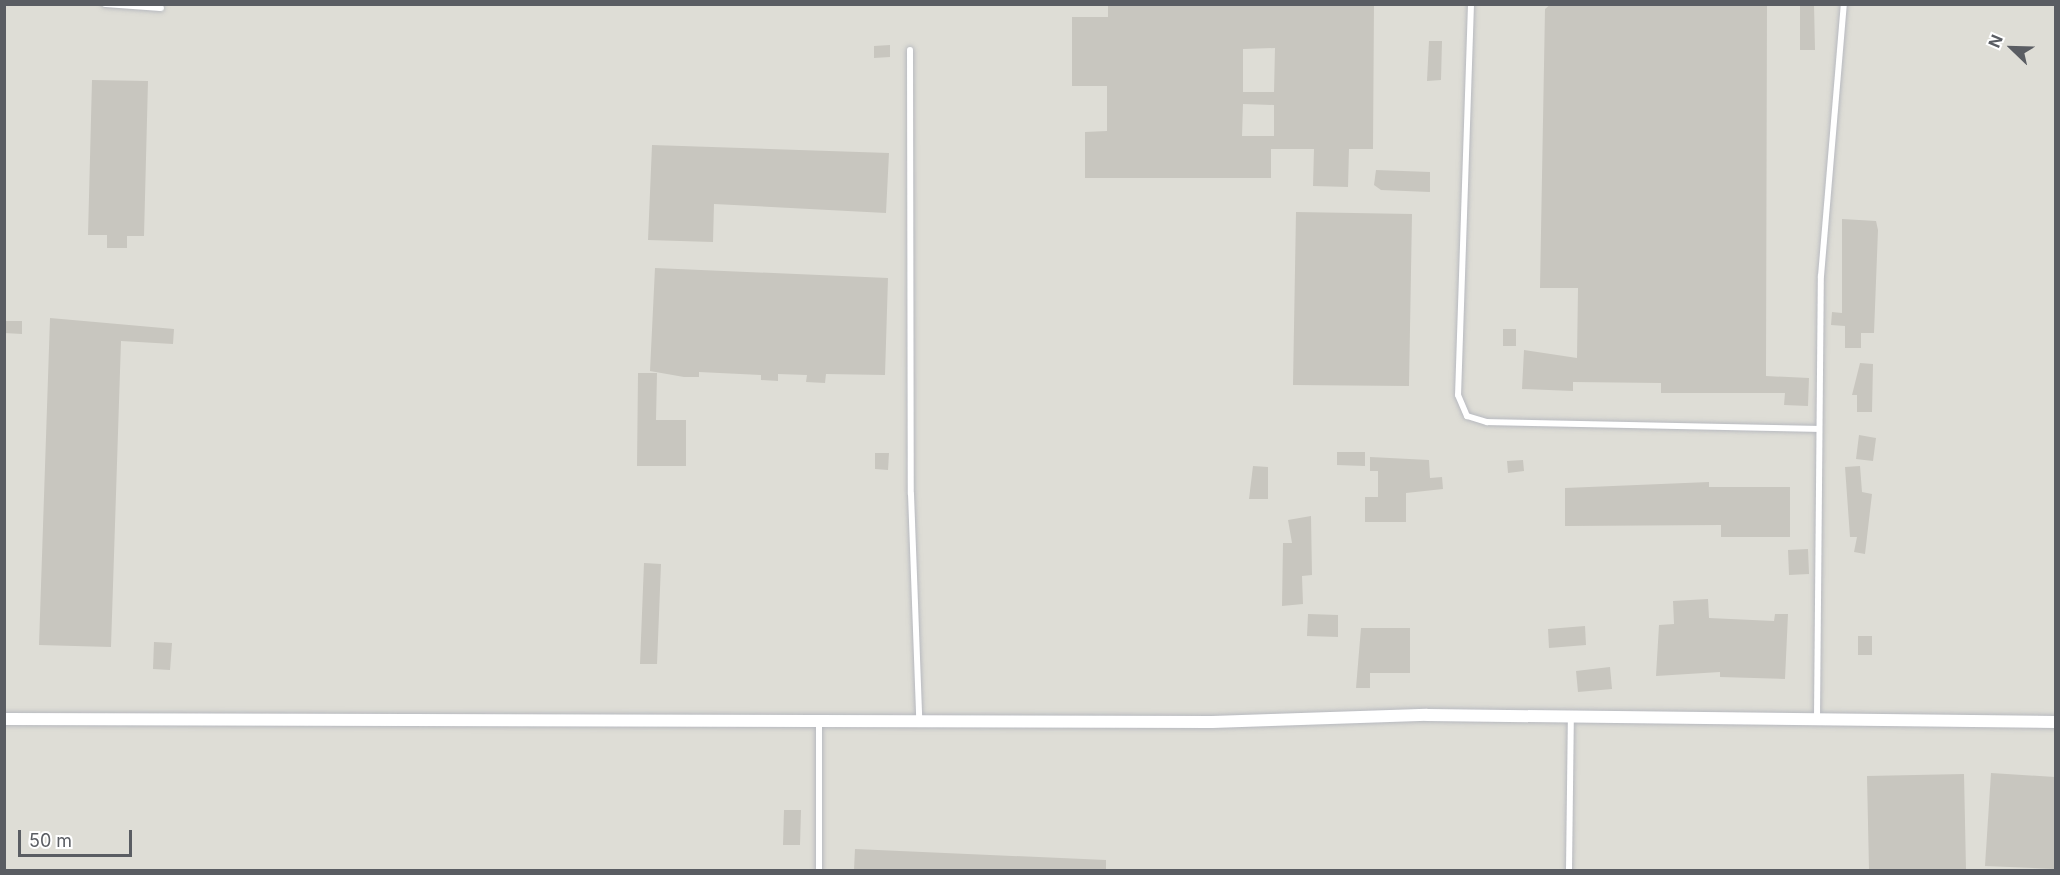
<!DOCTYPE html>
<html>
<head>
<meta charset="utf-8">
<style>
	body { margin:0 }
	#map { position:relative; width:2060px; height:875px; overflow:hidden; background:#edece2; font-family:Inter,sans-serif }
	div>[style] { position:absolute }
	.industrial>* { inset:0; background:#deddd6 }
	.building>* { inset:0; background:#c8c6bf }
	.roads { filter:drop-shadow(0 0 2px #b7b9bf) drop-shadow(0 0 2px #b7b9bf) }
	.lane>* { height:6px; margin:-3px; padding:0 3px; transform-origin:3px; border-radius:3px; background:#fff }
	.street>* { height:12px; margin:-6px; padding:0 6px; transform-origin:6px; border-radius:6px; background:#fff }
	span { translate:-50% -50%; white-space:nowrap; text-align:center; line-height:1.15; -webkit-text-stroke:4.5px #fff; paint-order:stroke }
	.frame { position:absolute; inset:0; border:6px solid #5a5d63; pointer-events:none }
	.north { position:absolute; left:1982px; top:18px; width:60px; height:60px; -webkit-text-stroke:4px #fff; paint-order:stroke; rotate:293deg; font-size:16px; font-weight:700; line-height:24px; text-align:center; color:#5a5d63 }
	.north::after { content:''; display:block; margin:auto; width:21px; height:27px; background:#5a5d63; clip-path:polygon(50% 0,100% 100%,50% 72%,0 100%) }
	.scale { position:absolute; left:18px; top:830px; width:114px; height:27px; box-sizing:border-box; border:3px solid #5a5d63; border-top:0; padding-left:8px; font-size:18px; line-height:21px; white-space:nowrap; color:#5a5d63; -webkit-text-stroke:4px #fff; paint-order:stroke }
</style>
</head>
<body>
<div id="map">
	<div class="industrial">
		<div style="clip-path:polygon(5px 5px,2055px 5px,2055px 870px,5px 870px)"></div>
	</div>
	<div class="building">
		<div style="clip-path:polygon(evenodd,1108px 4px,1374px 4px,1373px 149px,1349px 149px,1348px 187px,1313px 186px,1314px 149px,1271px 149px,1271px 178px,1085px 178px,1085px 132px,1107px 131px,1107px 86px,1072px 86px,1072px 17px,1108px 17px,1108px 4px,1275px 48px,1274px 92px,1243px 92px,1243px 49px,1275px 48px,1108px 4px,1243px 104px,1274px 105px,1274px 136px,1242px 136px,1243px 104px)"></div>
		<div style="clip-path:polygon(1551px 4px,1767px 4px,1766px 376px,1809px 378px,1808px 406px,1784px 405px,1785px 393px,1661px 393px,1661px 383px,1573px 382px,1573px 391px,1522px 389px,1524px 350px,1577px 358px,1578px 288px,1540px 288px,1545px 9px)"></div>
		<div style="clip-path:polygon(1800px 4px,1814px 4px,1815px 50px,1800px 50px)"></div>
		<div style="clip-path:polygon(1429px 41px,1442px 41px,1441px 80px,1427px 81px)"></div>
		<div style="clip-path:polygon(890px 45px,890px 57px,874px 58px,874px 46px)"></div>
		<div style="clip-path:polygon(92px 80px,148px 81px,144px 236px,127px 236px,127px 248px,107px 248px,107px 235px,88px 235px)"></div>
		<div style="clip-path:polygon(652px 145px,889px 153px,886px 213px,714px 204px,713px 242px,648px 240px)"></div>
		<div style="clip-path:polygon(1376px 170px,1430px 172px,1430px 192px,1381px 190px,1374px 185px)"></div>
		<div style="clip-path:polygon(1296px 212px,1412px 214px,1409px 386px,1293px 385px)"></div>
		<div style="clip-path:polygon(1842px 219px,1876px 221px,1878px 230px,1874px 333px,1861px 333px,1861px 348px,1845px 348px,1845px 326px,1831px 325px,1832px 312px,1842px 313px)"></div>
		<div style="clip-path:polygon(655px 268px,888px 278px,885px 375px,826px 374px,825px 383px,806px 382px,807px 375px,778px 374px,778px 381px,761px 380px,761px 375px,699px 372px,699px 377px,684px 377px,650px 371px)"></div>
		<div style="clip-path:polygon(50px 318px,174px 329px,173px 344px,121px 341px,111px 647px,39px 645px)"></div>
		<div style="clip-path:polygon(4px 321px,22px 321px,22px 334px,4px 333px)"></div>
		<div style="clip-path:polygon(1503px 329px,1516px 329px,1516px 346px,1503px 346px)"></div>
		<div style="clip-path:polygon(1860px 363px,1873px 364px,1872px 412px,1857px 412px,1857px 395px,1852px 395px)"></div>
		<div style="clip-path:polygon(638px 373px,657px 373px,656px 420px,686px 420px,686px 466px,637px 466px)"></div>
		<div style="clip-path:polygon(1859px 435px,1876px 438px,1873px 461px,1856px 459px)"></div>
		<div style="clip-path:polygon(1337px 452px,1365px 452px,1365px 466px,1337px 465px)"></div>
		<div style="clip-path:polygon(875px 453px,889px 453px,888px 470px,875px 469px)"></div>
		<div style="clip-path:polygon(1370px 457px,1429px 460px,1430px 478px,1442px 477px,1443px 489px,1406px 493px,1406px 522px,1365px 522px,1365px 497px,1378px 497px,1378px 471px,1370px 471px)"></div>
		<div style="clip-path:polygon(1523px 460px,1524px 471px,1508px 473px,1507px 461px)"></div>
		<div style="clip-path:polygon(1253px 466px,1268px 467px,1268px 499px,1249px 499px)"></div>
		<div style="clip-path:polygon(1860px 466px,1862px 492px,1872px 494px,1865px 554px,1854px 552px,1857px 537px,1850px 537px,1845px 467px)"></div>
		<div style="clip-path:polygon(1709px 482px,1709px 487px,1790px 487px,1790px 537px,1721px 537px,1721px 525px,1565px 526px,1565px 488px)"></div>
		<div style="clip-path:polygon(1311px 516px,1312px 575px,1302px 576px,1303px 604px,1282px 606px,1283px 543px,1292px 543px,1288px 520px)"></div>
		<div style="clip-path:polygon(1808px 549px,1809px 574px,1789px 575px,1788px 550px)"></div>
		<div style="clip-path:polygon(644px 563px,661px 564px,657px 664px,640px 664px)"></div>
		<div style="clip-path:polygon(1708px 599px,1709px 618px,1774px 621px,1775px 614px,1788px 614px,1785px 679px,1720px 677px,1720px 672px,1656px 676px,1659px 625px,1674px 624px,1673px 601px)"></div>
		<div style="clip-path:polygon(1308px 614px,1338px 615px,1338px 637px,1307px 636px)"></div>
		<div style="clip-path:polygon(1585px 626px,1586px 645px,1549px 648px,1548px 629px)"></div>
		<div style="clip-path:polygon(1361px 628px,1410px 628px,1410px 673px,1370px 673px,1370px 688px,1356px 688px)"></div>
		<div style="clip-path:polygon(1858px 636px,1872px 636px,1872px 655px,1858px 655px)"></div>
		<div style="clip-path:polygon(154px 642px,172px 643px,170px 670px,153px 669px)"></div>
		<div style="clip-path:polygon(1610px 667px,1612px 689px,1578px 692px,1576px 671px)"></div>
		<div style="clip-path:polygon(1991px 773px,2055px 777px,2055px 869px,1985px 866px)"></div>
		<div style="clip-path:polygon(1964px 774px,1966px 870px,1869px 870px,1867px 776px)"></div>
		<div style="clip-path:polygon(784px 810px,801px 810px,800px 845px,783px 845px)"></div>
		<div style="clip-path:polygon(855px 849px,1106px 860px,1106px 870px,854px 870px)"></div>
	</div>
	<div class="roads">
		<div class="lane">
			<div style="left:105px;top:4px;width:56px;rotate:4.1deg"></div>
			<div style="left:1471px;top:4px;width:391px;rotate:91.9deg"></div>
			<div style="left:1458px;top:395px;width:23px;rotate:67deg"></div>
			<div style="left:1467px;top:416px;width:21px;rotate:17deg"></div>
			<div style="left:1487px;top:422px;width:332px;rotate:1.2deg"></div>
			<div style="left:910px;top:50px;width:444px;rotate:89.9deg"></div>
			<div style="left:911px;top:494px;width:223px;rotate:87.9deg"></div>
			<div style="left:1817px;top:716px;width:440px;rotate:-89.5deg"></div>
			<div style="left:1821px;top:276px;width:273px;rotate:-85.2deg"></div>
			<div style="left:819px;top:721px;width:149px;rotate:90deg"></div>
			<div style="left:1569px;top:870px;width:154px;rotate:-89.3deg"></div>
		</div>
		<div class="street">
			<div style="left:4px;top:719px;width:1208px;rotate:0.14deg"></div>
			<div style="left:1212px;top:722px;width:215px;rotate:-1.9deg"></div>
			<div style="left:1427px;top:715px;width:629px;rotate:0.64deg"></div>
		</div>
	</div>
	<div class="frame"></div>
	<div class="north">N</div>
	<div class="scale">50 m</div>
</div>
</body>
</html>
